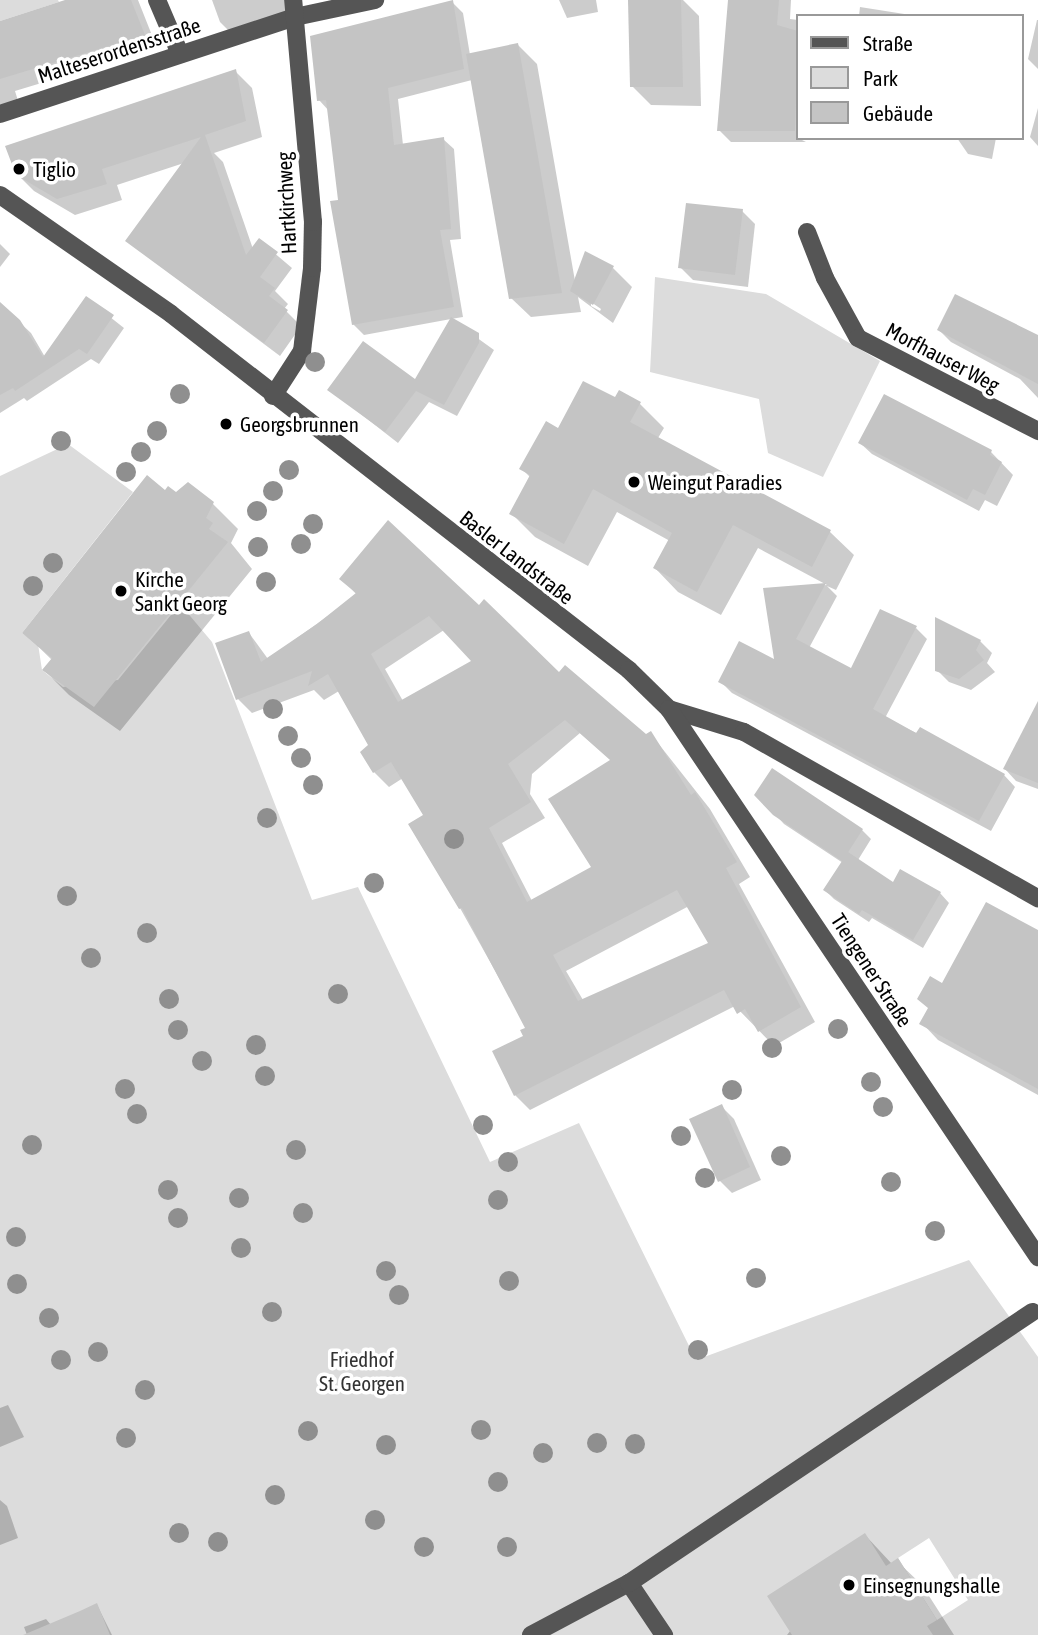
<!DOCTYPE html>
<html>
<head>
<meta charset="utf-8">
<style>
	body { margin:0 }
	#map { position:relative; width:1038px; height:1635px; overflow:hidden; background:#fff; font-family:"Asap Condensed",sans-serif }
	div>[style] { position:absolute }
	.green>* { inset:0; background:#dcdcdc }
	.shadow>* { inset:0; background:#0003 }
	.building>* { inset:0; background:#c4c4c4 }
	.minor>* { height:18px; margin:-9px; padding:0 9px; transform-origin:9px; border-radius:9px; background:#555 }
	.trees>* { width:20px; height:20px; margin:-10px; border-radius:50%; background:#8f8f8f }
	.dots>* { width:19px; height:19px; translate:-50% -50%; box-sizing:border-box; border:4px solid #fff; border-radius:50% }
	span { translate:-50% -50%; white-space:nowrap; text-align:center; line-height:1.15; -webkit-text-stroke:7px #fff; paint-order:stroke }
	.street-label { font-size:21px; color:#000 }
	.poi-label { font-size:21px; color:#000 }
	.left { translate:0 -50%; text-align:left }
	.park-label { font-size:21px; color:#333 }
	.legend { position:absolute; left:796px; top:14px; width:228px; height:126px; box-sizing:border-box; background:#fff; border:2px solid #999; margin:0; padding:9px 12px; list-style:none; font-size:21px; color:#000 }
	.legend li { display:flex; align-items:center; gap:14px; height:35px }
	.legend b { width:35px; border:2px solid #999 }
</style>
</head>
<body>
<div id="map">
	<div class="green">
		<div style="clip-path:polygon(0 0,58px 0,59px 2px,0 21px)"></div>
		<div style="clip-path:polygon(655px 277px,766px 294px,880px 361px,823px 477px,768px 453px,759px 399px,650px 372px)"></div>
		<div style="clip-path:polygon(evenodd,68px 444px,133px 492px,22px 633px,38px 644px,42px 670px,63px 687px,118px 680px,180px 604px,212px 642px,312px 900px,358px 887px,490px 1162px,579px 1123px,696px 1360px,969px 1260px,1038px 1357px,1038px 1635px,0 1635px,0 476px,68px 444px,929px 1538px,968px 1600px,937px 1620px,898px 1558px,929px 1538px)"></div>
	</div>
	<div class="shadow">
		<div style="clip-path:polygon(74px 0,138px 0,157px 48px,15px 91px,19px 104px,0 110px,0 23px)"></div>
		<div style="clip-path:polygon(212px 0,285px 0,290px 13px,232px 34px,220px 22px)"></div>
		<div style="clip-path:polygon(559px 0,596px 0,598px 12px,567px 18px)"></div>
		<div style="clip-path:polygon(630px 0,683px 0,699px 16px,701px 106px,651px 105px,632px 86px)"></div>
		<div style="clip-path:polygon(730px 0,791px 0,790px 19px,798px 20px,798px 138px,806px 142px,731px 142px,719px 130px)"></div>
		<div style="clip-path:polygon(evenodd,452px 2px,463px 13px,470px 55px,518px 45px,537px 64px,575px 281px,613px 268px,632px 287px,613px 323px,578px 297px,581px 312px,531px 317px,511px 298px,472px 80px,398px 99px,403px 145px,443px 139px,454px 149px,461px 239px,450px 240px,463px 317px,451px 319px,494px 350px,457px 416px,429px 402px,398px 443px,330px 390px,415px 382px,451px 319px,364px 335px,353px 324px,329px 111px,319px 100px,452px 2px,591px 302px,601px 309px,600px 311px,591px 306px,591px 302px)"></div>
		<div style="clip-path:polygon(860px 7px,917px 16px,859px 16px)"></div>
		<div style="clip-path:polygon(1037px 20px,1038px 20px,1038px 69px,1028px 59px)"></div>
		<div style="clip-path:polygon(235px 71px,252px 88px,262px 137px,214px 153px,223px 162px,253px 249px,259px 240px,292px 268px,275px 291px,288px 304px,284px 309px,301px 326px,280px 356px,127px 241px,184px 163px,117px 185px,122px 200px,75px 215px,34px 191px,17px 174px)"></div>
		<div style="clip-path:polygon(1038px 108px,1038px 146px,1030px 137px)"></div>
		<div style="clip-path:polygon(957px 138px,996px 138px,992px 159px,968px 154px)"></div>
		<div style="clip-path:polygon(742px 211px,755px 224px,748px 287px,693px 280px,680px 267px)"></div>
		<div style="clip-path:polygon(0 244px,10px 254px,0 267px)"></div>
		<div style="clip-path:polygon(86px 298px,124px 328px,99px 364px,91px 359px,27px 401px,24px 398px,0 413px,0 304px,31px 333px,45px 357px)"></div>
		<div style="clip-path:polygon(939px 330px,1038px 337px,1038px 398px,1020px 379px,951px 342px)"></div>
		<div style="clip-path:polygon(615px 400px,640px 404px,664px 428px,658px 438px,830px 532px,854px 555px,836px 590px,827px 586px,837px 596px,809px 648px,851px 670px,916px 628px,927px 639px,885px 718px,1004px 775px,1015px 787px,991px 831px,732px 693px,720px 681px,776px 662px,765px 590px,827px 585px,758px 548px,721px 615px,678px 592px,655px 568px,670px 541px,617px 512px,588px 566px,535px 537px,511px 513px,531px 478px,522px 469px,558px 430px)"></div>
		<div style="clip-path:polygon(860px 443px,991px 452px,1013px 475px,997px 506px,985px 500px,979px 511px,872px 454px)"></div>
		<div style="clip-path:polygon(165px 493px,213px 504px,238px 529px,231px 543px,252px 569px,120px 731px,69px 695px,44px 670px,52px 660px,24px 633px)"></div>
		<div style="clip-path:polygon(evenodd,342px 579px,479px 608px,559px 675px,646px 736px,650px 733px,710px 809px,750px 877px,739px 884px,815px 1022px,774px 1046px,735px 1006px,530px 1110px,515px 1095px,494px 1052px,526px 1036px,527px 1028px,460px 908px,425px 816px,403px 778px,389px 787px,374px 772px,370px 746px,339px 691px,324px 700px,314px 690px,252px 713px,238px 699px,249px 633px,268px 659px,357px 595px,342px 579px,444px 630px,474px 662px,403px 701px,385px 669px,444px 630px,342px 579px,580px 733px,612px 761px,593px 868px,532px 901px,502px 843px,545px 818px,530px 794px,532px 774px,580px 733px,342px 579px,689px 906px,710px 944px,583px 1000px,566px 971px,689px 906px)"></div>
		<div style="clip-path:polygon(980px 641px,992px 653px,987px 663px,995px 672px,971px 690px,949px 682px,937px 670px)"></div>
		<div style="clip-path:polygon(1038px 706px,1038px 789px,1016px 781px,1005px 769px)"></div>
		<div style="clip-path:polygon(757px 795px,862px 830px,871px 839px,858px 860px,893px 884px,940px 893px,949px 903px,923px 948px,872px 918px,869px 922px,834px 899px,825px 890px,843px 863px,784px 824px)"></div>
		<div style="clip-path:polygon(1038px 932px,1038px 1095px,938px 1040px,922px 1023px,942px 986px)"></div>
		<div style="clip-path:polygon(721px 1106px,734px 1119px,761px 1180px,732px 1193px,720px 1181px)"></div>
		<div style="clip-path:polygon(8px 1405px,24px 1437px,0 1447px,0 1408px)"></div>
		<div style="clip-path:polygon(0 1500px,7px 1506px,18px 1538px,0 1545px)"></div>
		<div style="clip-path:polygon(865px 1535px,892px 1564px,897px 1561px,922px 1585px,954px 1635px,787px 1635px)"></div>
		<div style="clip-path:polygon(97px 1605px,112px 1635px,27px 1635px,24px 1627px,46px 1619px,51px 1625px)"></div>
	</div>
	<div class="building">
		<div style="clip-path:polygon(65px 0,131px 0,145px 35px,0 79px,0 21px)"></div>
		<div style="clip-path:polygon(453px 0,464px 69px,388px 88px,394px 145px,444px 137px,451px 229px,440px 230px,454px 307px,352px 325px,330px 201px,338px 200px,326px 100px,317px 101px,310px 36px)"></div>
		<div style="clip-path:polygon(628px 0,681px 0,683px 87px,630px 87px)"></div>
		<div style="clip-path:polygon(728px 0,779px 0,777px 25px,798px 31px,795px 131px,717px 131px)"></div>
		<div style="clip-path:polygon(518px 43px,562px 293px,509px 299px,466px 54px)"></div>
		<div style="clip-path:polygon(236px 69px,246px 121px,205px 135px,246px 255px,259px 238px,278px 252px,260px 277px,275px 288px,269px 296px,288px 310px,264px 343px,125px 241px,201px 137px,102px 169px,107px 184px,57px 199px,16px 175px,5px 146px)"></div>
		<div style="clip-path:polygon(686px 203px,743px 209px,735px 275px,678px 268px)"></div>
		<div style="clip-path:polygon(585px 251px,614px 266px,593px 305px,570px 291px)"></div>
		<div style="clip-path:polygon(955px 294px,1038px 335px,1038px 384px,937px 330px)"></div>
		<div style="clip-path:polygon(86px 296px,114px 315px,87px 354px,79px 349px,15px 391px,13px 388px,0 395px,0 302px,20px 320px,43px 357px)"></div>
		<div style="clip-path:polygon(451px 317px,479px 333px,479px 343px,444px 405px,416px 391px,385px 432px,327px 390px,363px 341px,415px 379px)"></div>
		<div style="clip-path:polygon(583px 381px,615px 397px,619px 390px,641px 402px,630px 422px,831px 530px,812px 567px,733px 525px,697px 592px,653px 568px,672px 533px,593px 489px,564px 544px,509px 514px,530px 475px,519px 469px,546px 421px,558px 428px)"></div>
		<div style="clip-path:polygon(884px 394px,992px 450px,990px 455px,1002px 462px,985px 495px,973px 489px,967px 500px,858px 443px)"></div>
		<div style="clip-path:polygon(147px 475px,165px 490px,168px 486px,176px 492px,188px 482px,214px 502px,206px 518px,213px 523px,209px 529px,228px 542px,94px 707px,42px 670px,52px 658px,22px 633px)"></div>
		<div style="clip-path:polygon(evenodd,388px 520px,479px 605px,484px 599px,559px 672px,565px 665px,646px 734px,651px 731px,691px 795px,695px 792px,737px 862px,726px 868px,801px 1007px,758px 1032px,745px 1009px,737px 1014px,724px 990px,514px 1096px,492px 1051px,523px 1036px,520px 1030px,525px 1028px,462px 908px,459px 909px,408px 824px,423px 815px,391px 762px,373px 773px,360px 752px,368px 745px,328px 674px,308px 686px,312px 671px,236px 700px,215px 643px,249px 631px,261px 662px,317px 624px,356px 593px,339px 579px,388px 520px,429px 616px,471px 661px,398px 702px,371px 654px,429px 616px,388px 520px,565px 720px,610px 760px,548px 799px,591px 867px,527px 902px,489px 828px,531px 802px,508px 764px,565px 720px,388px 520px,677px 890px,708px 943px,578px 1001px,553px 955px,677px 890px)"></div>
		<div style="clip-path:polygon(826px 583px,796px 639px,851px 668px,880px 609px,917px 626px,873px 709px,916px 733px,920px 727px,1005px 774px,979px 821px,718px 682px,739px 641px,774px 659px,763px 588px)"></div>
		<div style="clip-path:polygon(935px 617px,981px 640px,976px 650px,984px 660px,959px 679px,935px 671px)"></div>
		<div style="clip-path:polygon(1038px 701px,1038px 783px,1003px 769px)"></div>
		<div style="clip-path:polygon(772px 768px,863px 829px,845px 857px,848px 852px,893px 882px,900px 869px,941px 892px,913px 940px,862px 910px,859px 914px,823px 890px,842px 861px,773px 815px,754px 795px)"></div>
		<div style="clip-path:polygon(986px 902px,1038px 930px,1038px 1089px,919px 1024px,928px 1008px,917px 999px,930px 976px,942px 983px)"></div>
		<div style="clip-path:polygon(722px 1104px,750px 1167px,718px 1182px,689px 1119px)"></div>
		<div style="clip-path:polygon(865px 1533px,886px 1566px,898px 1558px,937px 1620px,927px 1626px,933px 1635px,792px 1635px,767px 1596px)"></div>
		<div style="clip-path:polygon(97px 1603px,110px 1635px,23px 1635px,80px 1611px)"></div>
	</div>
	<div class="minor">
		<div style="left:157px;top:0;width:59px;rotate:66.9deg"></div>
		<div style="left:0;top:114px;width:311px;rotate:-18.2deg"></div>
		<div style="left:295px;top:17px;width:82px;rotate:-12deg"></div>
		<div style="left:0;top:195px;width:208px;rotate:34.8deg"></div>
		<div style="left:171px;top:314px;width:580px;rotate:37.86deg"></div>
		<div style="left:629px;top:670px;width:56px;rotate:44.3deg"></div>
		<div style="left:669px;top:709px;width:78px;rotate:17deg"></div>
		<div style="left:744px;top:732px;width:338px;rotate:29.5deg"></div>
		<div style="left:807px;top:232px;width:49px;rotate:68.6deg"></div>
		<div style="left:825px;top:278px;width:68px;rotate:61.2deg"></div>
		<div style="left:858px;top:338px;width:203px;rotate:27.3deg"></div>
		<div style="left:273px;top:396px;width:54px;rotate:-57.2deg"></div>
		<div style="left:302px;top:351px;width:84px;rotate:-83.1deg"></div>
		<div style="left:312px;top:268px;width:46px;rotate:-88.8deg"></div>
		<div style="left:313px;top:222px;width:223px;rotate:-95.1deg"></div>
		<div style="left:669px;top:709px;width:661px;rotate:56.05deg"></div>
		<div style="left:629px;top:1583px;width:63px;rotate:56.1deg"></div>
		<div style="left:531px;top:1635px;width:111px;rotate:-28deg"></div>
		<div style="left:629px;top:1583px;width:486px;rotate:-33.9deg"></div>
	</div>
	<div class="trees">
		<div style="left:315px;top:362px"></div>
		<div style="left:180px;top:394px"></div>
		<div style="left:157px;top:431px"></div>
		<div style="left:61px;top:441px"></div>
		<div style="left:141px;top:452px"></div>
		<div style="left:289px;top:470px"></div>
		<div style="left:126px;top:472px"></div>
		<div style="left:273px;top:491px"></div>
		<div style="left:257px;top:511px"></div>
		<div style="left:313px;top:524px"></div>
		<div style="left:301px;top:544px"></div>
		<div style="left:258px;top:547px"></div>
		<div style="left:53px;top:563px"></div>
		<div style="left:266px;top:582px"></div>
		<div style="left:33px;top:586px"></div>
		<div style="left:273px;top:709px"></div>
		<div style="left:288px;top:736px"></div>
		<div style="left:301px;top:758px"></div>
		<div style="left:313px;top:785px"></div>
		<div style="left:267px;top:818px"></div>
		<div style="left:454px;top:839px"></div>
		<div style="left:374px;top:883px"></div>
		<div style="left:67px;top:896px"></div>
		<div style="left:147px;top:933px"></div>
		<div style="left:91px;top:958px"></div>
		<div style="left:338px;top:994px"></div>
		<div style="left:169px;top:999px"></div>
		<div style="left:838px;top:1029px"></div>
		<div style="left:178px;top:1030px"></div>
		<div style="left:256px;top:1045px"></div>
		<div style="left:772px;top:1048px"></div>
		<div style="left:202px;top:1061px"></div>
		<div style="left:265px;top:1076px"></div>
		<div style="left:871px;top:1082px"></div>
		<div style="left:125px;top:1089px"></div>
		<div style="left:732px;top:1090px"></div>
		<div style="left:883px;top:1107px"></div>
		<div style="left:137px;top:1114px"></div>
		<div style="left:483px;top:1125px"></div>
		<div style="left:681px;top:1136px"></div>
		<div style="left:32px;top:1145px"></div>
		<div style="left:296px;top:1150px"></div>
		<div style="left:781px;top:1156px"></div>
		<div style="left:508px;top:1162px"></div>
		<div style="left:705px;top:1178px"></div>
		<div style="left:891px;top:1182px"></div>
		<div style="left:168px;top:1190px"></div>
		<div style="left:239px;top:1198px"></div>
		<div style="left:498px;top:1200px"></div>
		<div style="left:303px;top:1213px"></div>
		<div style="left:178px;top:1218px"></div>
		<div style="left:935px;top:1231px"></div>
		<div style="left:16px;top:1237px"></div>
		<div style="left:241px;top:1248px"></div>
		<div style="left:386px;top:1271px"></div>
		<div style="left:756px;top:1278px"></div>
		<div style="left:509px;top:1281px"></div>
		<div style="left:17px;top:1284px"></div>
		<div style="left:399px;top:1295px"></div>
		<div style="left:272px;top:1312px"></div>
		<div style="left:49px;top:1318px"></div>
		<div style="left:698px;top:1350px"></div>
		<div style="left:98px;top:1352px"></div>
		<div style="left:61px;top:1360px"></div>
		<div style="left:145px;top:1390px"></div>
		<div style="left:481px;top:1430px"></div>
		<div style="left:308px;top:1431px"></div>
		<div style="left:126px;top:1438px"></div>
		<div style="left:597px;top:1443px"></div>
		<div style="left:635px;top:1444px"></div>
		<div style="left:386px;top:1445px"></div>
		<div style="left:543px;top:1453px"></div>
		<div style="left:498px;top:1482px"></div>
		<div style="left:275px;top:1495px"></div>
		<div style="left:375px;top:1520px"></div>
		<div style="left:179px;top:1533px"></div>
		<div style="left:218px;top:1542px"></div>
		<div style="left:424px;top:1547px"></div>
		<div style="left:507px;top:1547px"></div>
	</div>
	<div class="dots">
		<div style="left:19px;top:169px;background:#000"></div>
		<div style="left:226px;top:424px;background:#000"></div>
		<div style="left:634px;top:482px;background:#000"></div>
		<div style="left:121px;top:591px;background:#000"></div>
		<div style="left:849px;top:1585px;background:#000"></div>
	</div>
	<div class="street-label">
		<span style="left:119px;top:50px;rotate:-18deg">Malteserordensstraße</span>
		<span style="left:286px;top:203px;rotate:-93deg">Hartkirchweg</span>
		<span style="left:943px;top:357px;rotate:28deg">Morfhauser Weg</span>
		<span style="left:517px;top:557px;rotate:38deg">Basler Landstraße</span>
		<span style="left:872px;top:970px;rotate:57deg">Tiengener Straße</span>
	</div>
	<div class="poi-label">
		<span class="left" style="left:33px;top:169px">Tiglio</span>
		<span class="left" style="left:240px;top:424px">Georgsbrunnen</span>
		<span class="left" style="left:648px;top:482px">Weingut Paradies</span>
		<span class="left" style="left:135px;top:591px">Kirche<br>Sankt Georg</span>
		<span class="left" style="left:863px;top:1585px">Einsegnungshalle</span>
	</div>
	<div class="park-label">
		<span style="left:362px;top:1371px">Friedhof<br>St. Georgen</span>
	</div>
	<ul class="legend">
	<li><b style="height:9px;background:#555"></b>Straße</li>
	<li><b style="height:19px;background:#dcdcdc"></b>Park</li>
	<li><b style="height:19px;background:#c4c4c4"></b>Gebäude</li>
	</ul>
</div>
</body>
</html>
